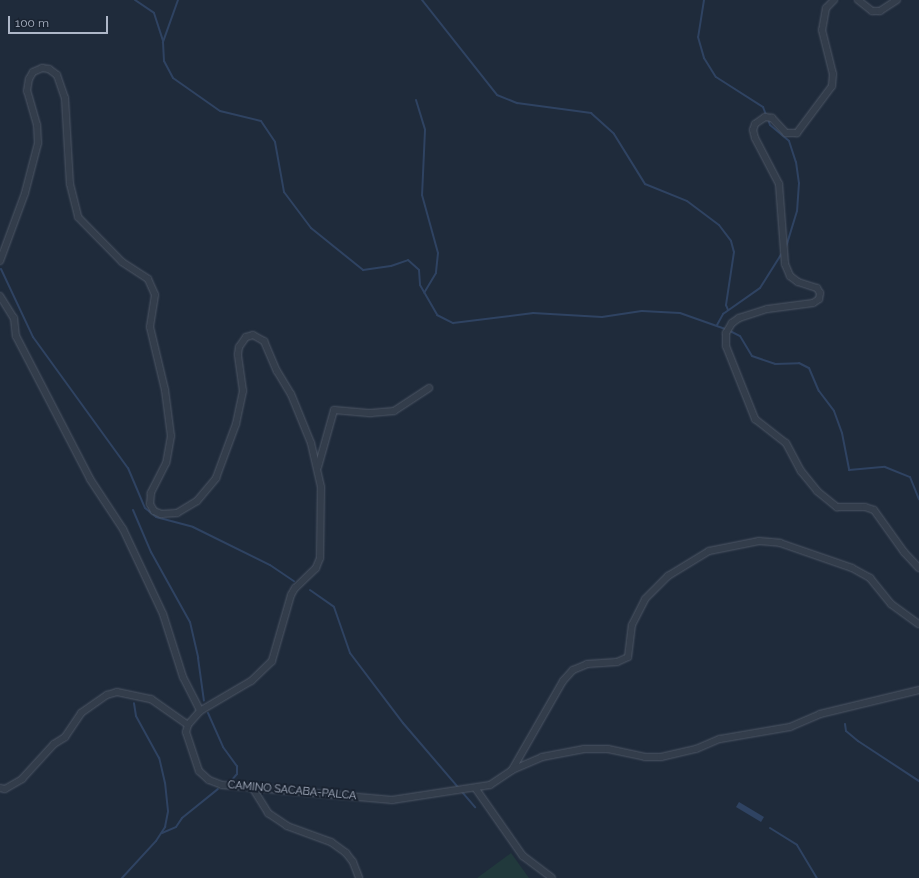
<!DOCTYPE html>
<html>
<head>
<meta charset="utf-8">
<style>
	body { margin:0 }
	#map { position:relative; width:919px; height:878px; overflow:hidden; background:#1f2b3b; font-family:Raleway,sans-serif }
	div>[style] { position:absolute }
	.green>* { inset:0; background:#21393c }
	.water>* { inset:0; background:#2f4362 }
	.stream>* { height:2px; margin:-1px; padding:0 1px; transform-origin:1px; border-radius:1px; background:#2f4362 }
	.roads { filter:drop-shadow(0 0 1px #4e5766) drop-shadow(0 0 1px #4e5766) }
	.minor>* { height:6px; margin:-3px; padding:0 3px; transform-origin:3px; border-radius:3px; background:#333d4b }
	span { translate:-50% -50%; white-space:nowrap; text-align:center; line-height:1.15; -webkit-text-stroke:4px #192230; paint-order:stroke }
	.street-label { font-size:11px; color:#aeb7c8 }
	.scale { position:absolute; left:8px; top:16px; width:100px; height:18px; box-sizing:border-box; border:2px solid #aeb7c8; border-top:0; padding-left:5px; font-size:12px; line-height:14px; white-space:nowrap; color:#aeb7c8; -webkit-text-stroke:3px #192230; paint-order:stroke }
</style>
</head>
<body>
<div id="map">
	<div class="green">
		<div style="clip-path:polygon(511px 853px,529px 878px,477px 878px)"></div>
	</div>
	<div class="water">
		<div style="clip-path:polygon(739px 802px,764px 817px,761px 822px,736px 807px)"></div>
	</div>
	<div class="stream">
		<div style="left:135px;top:0;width:23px;rotate:34deg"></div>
		<div style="left:154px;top:13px;width:29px;rotate:72deg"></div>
		<div style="left:178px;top:0;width:45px;rotate:109.7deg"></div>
		<div style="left:163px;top:42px;width:19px;rotate:87deg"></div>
		<div style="left:164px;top:61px;width:19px;rotate:62deg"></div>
		<div style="left:173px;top:78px;width:57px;rotate:35.1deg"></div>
		<div style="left:220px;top:111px;width:42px;rotate:13.7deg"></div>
		<div style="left:261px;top:121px;width:25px;rotate:56deg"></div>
		<div style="left:275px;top:142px;width:51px;rotate:79.8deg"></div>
		<div style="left:284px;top:192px;width:45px;rotate:53.1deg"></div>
		<div style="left:311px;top:228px;width:67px;rotate:38.9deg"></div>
		<div style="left:363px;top:270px;width:28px;rotate:-8deg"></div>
		<div style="left:391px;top:266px;width:18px;rotate:-19deg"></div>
		<div style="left:408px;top:260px;width:15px;rotate:42deg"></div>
		<div style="left:419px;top:270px;width:15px;rotate:86deg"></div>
		<div style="left:420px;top:285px;width:34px;rotate:60deg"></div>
		<div style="left:437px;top:315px;width:18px;rotate:27deg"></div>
		<div style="left:453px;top:323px;width:81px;rotate:-7.1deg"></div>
		<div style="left:533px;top:313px;width:69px;rotate:3.3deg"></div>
		<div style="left:602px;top:317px;width:40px;rotate:-8.5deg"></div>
		<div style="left:642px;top:311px;width:38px;rotate:3deg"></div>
		<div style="left:680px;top:313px;width:51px;rotate:19.5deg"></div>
		<div style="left:728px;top:330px;width:13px;rotate:27deg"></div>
		<div style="left:740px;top:336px;width:23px;rotate:59deg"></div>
		<div style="left:752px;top:356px;width:24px;rotate:19deg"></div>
		<div style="left:775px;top:364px;width:24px;rotate:-2deg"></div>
		<div style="left:799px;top:363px;width:11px;rotate:27deg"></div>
		<div style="left:809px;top:368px;width:25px;rotate:67deg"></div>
		<div style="left:819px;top:391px;width:25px;rotate:53deg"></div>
		<div style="left:834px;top:411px;width:23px;rotate:70deg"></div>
		<div style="left:842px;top:433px;width:38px;rotate:79deg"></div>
		<div style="left:849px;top:470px;width:36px;rotate:-5deg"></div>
		<div style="left:885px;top:467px;width:27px;rotate:22deg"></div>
		<div style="left:910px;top:477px;width:24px;rotate:68deg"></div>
		<div style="left:422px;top:0;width:121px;rotate:51.7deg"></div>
		<div style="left:497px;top:95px;width:22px;rotate:22deg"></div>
		<div style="left:517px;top:103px;width:75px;rotate:7.7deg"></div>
		<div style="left:591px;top:113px;width:31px;rotate:42deg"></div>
		<div style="left:614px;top:134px;width:59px;rotate:58.2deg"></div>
		<div style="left:645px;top:184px;width:45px;rotate:22deg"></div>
		<div style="left:687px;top:201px;width:40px;rotate:37deg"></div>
		<div style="left:719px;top:225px;width:20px;rotate:53deg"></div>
		<div style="left:731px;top:241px;width:11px;rotate:75deg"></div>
		<div style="left:734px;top:252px;width:54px;rotate:98.6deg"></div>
		<div style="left:726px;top:305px;width:5px;rotate:68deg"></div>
		<div style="left:704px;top:0;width:37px;rotate:99deg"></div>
		<div style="left:698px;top:37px;width:22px;rotate:74deg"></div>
		<div style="left:704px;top:58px;width:22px;rotate:58deg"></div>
		<div style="left:716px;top:77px;width:56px;rotate:32.6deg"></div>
		<div style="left:763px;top:107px;width:9px;rotate:69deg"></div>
		<div style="left:416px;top:100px;width:31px;rotate:73deg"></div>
		<div style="left:425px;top:130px;width:65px;rotate:92.6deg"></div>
		<div style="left:422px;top:195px;width:60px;rotate:74.6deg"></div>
		<div style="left:438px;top:253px;width:20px;rotate:96deg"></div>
		<div style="left:436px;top:273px;width:23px;rotate:121deg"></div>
		<div style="left:768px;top:119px;width:6px;rotate:72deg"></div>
		<div style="left:770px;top:125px;width:25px;rotate:40deg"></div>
		<div style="left:789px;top:141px;width:22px;rotate:72deg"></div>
		<div style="left:796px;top:162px;width:21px;rotate:82deg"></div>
		<div style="left:799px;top:183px;width:28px;rotate:94deg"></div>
		<div style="left:797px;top:211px;width:37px;rotate:107deg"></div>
		<div style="left:1px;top:269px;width:75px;rotate:64.8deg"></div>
		<div style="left:33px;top:337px;width:162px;rotate:54.1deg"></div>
		<div style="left:128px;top:468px;width:43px;rotate:67deg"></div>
		<div style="left:145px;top:508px;width:14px;rotate:39deg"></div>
		<div style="left:156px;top:517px;width:38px;rotate:15deg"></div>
		<div style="left:193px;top:527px;width:86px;rotate:26.3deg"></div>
		<div style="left:270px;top:565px;width:29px;rotate:34deg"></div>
		<div style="left:717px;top:325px;width:13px;rotate:-61deg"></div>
		<div style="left:723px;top:314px;width:45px;rotate:-35.1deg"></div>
		<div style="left:760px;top:288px;width:41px;rotate:-57.8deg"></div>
		<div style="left:133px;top:510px;width:46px;rotate:66.8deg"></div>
		<div style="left:151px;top:552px;width:80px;rotate:60.9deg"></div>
		<div style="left:190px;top:622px;width:37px;rotate:77deg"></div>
		<div style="left:198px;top:658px;width:43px;rotate:82.1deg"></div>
		<div style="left:310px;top:590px;width:29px;rotate:35deg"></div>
		<div style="left:334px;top:607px;width:49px;rotate:70.8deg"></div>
		<div style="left:350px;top:653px;width:88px;rotate:52.9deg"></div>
		<div style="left:403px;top:723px;width:111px;rotate:49.4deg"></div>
		<div style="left:208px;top:713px;width:37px;rotate:66deg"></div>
		<div style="left:223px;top:747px;width:24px;rotate:54deg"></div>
		<div style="left:237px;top:766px;width:8px;rotate:90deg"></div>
		<div style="left:237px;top:774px;width:9px;rotate:131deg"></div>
		<div style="left:845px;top:724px;width:7px;rotate:82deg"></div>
		<div style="left:846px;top:731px;width:16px;rotate:40deg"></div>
		<div style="left:858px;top:741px;width:73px;rotate:33.3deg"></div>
		<div style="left:770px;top:828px;width:32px;rotate:32deg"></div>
		<div style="left:797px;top:845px;width:39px;rotate:59deg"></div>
		<div style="left:162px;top:833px;width:15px;rotate:-23deg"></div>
		<div style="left:176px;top:827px;width:11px;rotate:-56deg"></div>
		<div style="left:182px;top:818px;width:46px;rotate:-38.9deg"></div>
		<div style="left:122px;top:878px;width:50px;rotate:-47.4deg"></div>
		<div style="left:156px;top:841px;width:17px;rotate:-57deg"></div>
		<div style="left:165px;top:827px;width:16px;rotate:-79deg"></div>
		<div style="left:168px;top:811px;width:28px;rotate:-96deg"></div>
		<div style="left:165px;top:783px;width:26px;rotate:-103deg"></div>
		<div style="left:159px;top:758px;width:48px;rotate:-118.7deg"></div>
		<div style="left:136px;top:716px;width:13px;rotate:-99deg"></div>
	</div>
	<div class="roads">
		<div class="minor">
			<div style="left:834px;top:0;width:11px;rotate:135deg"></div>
			<div style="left:826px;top:8px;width:22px;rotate:100deg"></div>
			<div style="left:822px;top:30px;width:45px;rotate:76deg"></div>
			<div style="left:833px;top:74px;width:12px;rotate:95deg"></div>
			<div style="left:832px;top:86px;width:59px;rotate:126.7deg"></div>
			<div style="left:797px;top:133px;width:11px;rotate:180deg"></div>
			<div style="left:786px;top:133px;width:21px;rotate:-133deg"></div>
			<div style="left:772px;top:118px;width:7px;rotate:-172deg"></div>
			<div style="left:765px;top:117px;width:12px;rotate:145deg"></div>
			<div style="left:755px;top:124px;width:6px;rotate:108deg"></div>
			<div style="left:753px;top:130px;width:8px;rotate:76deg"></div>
			<div style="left:755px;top:138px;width:52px;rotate:62.4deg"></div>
			<div style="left:779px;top:184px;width:80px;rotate:85.7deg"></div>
			<div style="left:785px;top:264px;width:13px;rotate:67deg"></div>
			<div style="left:790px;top:276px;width:10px;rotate:37deg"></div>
			<div style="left:798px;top:282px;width:20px;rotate:18deg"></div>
			<div style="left:817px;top:288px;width:6px;rotate:59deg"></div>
			<div style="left:820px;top:293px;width:6px;rotate:99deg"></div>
			<div style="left:819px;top:299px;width:7px;rotate:146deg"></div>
			<div style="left:813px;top:303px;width:46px;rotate:172.6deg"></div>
			<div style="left:767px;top:309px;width:29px;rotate:162deg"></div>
			<div style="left:739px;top:318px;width:9px;rotate:144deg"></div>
			<div style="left:732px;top:323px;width:12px;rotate:121deg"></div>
			<div style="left:726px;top:333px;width:13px;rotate:90deg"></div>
			<div style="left:726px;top:346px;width:79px;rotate:68.3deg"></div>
			<div style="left:755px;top:419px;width:39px;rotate:38deg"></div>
			<div style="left:786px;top:443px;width:32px;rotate:62deg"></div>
			<div style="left:801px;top:471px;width:26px;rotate:51deg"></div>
			<div style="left:817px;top:491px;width:26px;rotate:39deg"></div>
			<div style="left:837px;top:507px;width:28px"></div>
			<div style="left:865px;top:507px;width:9px;rotate:18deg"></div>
			<div style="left:874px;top:510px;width:52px;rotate:54.5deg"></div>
			<div style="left:904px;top:552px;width:22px;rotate:47deg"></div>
			<div style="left:858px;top:0;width:18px;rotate:38deg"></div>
			<div style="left:872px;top:11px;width:8px"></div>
			<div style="left:880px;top:11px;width:20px;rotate:-33deg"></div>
			<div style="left:0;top:261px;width:72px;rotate:-69.8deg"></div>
			<div style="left:25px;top:193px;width:52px;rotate:-75.4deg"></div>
			<div style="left:38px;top:143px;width:18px;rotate:-93deg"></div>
			<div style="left:37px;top:125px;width:35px;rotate:-106deg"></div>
			<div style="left:27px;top:91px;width:12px;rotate:-81deg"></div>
			<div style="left:29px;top:79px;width:8px;rotate:-60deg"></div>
			<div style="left:33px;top:72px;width:10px;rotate:-24deg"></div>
			<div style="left:42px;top:68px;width:7px;rotate:8deg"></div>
			<div style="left:49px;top:69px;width:10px;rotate:37deg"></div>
			<div style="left:57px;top:75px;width:24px;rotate:71deg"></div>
			<div style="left:65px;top:98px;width:86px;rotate:86.7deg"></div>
			<div style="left:70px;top:184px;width:34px;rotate:76deg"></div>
			<div style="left:78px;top:217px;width:63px;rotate:45.6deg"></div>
			<div style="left:122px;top:262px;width:31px;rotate:33deg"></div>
			<div style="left:148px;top:279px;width:17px;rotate:66deg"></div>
			<div style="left:155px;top:295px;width:32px;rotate:99deg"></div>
			<div style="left:150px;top:327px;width:65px;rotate:76.6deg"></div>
			<div style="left:165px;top:390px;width:46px;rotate:82.6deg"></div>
			<div style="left:171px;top:436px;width:27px;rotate:100deg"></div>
			<div style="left:166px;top:463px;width:34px;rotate:117deg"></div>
			<div style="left:151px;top:493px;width:11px;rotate:95deg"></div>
			<div style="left:150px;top:504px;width:8px;rotate:60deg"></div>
			<div style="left:154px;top:511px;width:8px;rotate:23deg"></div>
			<div style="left:161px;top:514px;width:16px;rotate:-4deg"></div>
			<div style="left:177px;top:513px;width:23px;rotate:-31deg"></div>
			<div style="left:197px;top:501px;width:30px;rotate:-50deg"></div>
			<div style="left:216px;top:478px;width:58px;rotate:-69.7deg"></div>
			<div style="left:236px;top:424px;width:34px;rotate:-78deg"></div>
			<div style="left:243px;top:391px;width:37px;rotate:-98deg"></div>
			<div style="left:238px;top:354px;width:7px;rotate:-82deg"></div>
			<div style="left:239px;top:347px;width:12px;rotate:-55deg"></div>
			<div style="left:246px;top:337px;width:7px;rotate:-16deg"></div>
			<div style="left:253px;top:335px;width:13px;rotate:29deg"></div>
			<div style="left:264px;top:341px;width:33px;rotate:67deg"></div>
			<div style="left:277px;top:371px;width:27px;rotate:59deg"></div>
			<div style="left:291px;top:394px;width:53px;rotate:67.8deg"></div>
			<div style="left:311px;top:443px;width:45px;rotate:77.2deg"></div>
			<div style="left:321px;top:487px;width:71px;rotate:90.8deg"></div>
			<div style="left:320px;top:558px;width:11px;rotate:112deg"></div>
			<div style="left:316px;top:568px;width:29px;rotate:136deg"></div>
			<div style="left:295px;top:588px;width:8px;rotate:120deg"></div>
			<div style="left:291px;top:595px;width:69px;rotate:106.1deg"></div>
			<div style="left:272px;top:661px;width:29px;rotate:136deg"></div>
			<div style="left:251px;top:681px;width:59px;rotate:149.5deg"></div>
			<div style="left:200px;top:711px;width:18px;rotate:131deg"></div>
			<div style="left:188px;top:725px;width:7px;rotate:106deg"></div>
			<div style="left:186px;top:732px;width:41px;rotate:71.6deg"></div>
			<div style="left:199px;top:771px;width:13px;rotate:42deg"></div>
			<div style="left:209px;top:780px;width:14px;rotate:21deg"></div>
			<div style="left:222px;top:785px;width:171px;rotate:5deg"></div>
			<div style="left:392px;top:800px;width:99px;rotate:-8.7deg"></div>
			<div style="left:490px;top:785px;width:27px;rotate:-34deg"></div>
			<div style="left:512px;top:770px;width:103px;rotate:-60.2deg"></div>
			<div style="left:563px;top:681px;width:15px;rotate:-48deg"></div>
			<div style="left:573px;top:670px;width:15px;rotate:-23deg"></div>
			<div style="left:587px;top:664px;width:30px;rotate:-4deg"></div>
			<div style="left:617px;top:662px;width:12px;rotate:-24deg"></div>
			<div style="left:628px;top:657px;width:32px;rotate:-83deg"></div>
			<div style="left:632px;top:625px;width:29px;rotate:-63deg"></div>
			<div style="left:645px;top:599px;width:33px;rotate:-45deg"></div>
			<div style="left:668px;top:576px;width:48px;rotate:-31.4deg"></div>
			<div style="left:709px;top:551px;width:51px;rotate:-11.3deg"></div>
			<div style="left:759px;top:541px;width:21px;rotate:5deg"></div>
			<div style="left:780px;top:543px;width:76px;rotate:19.1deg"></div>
			<div style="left:852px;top:568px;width:21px;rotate:29deg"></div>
			<div style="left:870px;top:578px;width:33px;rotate:51deg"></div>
			<div style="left:891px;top:604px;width:34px;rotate:36deg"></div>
			<div style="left:0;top:296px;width:26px;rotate:58deg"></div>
			<div style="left:14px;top:318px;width:18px;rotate:84deg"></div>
			<div style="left:16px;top:336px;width:161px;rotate:62.6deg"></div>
			<div style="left:90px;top:479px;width:60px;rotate:56.6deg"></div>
			<div style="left:123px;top:529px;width:94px;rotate:64.8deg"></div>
			<div style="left:163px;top:614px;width:66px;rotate:72.4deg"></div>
			<div style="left:183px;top:677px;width:38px;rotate:63deg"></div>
			<div style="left:318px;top:467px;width:59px;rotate:-74.3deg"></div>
			<div style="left:334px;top:410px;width:37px;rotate:5deg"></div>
			<div style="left:371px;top:413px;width:23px;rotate:-5deg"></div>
			<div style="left:394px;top:411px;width:42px;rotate:-33.3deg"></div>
			<div style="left:512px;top:770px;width:33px;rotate:-23deg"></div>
			<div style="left:542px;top:757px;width:43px;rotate:-10.8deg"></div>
			<div style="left:584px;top:749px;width:24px"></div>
			<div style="left:608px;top:749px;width:38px;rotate:12deg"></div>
			<div style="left:645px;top:757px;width:16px"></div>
			<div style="left:661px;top:757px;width:36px;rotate:-13deg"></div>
			<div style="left:696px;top:749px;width:26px;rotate:-23deg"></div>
			<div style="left:720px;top:739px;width:71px;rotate:-9.7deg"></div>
			<div style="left:790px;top:727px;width:33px;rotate:-23deg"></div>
			<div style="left:820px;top:714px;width:102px;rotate:-13.6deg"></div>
			<div style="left:252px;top:787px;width:31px;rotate:58deg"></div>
			<div style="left:268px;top:813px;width:23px;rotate:34deg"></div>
			<div style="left:287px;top:826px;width:47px;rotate:20deg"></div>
			<div style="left:331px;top:842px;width:19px;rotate:36deg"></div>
			<div style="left:346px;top:853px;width:11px;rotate:52deg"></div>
			<div style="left:353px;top:862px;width:17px;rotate:69deg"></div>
			<div style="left:0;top:788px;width:5px;rotate:11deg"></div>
			<div style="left:5px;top:789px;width:20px;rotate:-30deg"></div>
			<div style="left:22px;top:779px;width:47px;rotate:-47.6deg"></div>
			<div style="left:54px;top:744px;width:13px;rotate:-32deg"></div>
			<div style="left:65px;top:737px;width:29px;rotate:-56deg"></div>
			<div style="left:81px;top:713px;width:32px;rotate:-35deg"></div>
			<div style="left:107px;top:695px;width:10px;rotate:-17deg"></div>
			<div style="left:117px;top:692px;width:35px;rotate:12deg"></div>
			<div style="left:151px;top:699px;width:45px;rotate:35.1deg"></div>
			<div style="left:476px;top:789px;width:82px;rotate:55deg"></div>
			<div style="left:523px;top:856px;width:36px;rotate:37deg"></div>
		</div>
	</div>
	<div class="street-label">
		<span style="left:292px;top:791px;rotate:5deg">CAMINO SACABA-PALCA</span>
	</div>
	<div class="scale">100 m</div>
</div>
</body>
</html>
